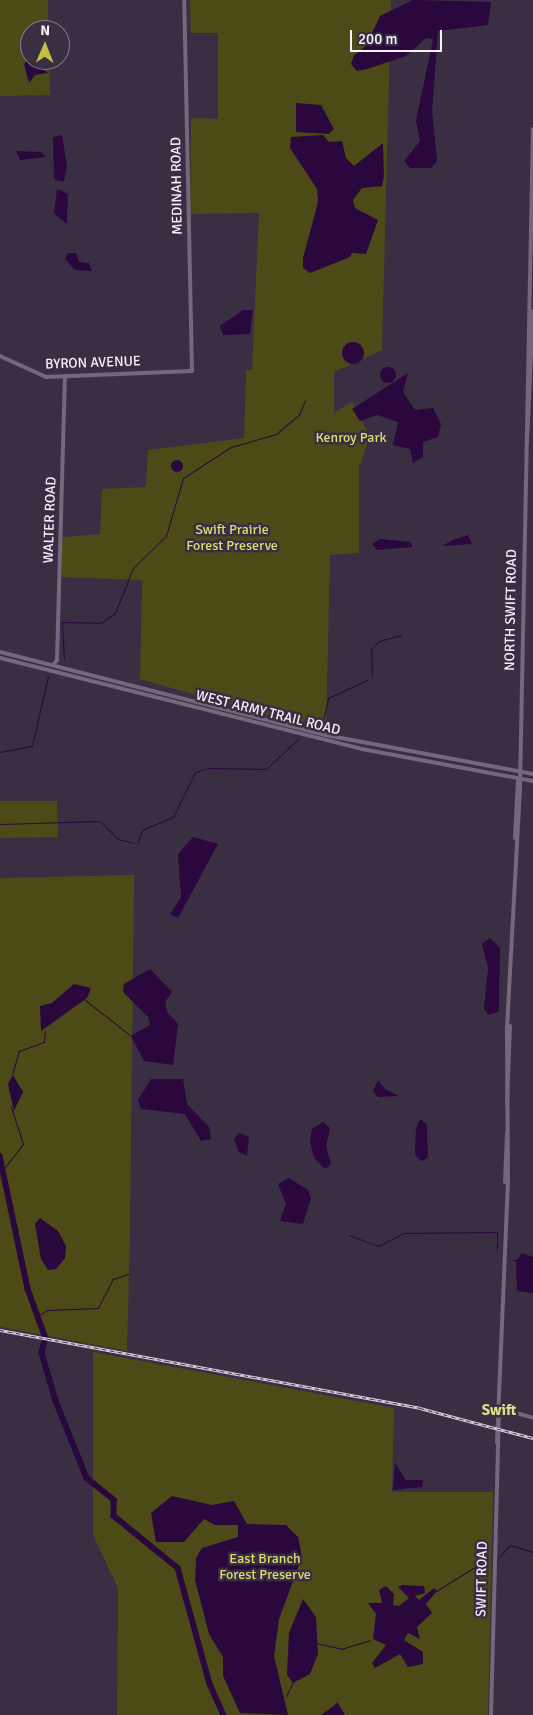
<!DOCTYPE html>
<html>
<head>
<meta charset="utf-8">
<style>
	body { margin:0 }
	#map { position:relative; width:533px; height:1715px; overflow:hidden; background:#392e42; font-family:Signika,sans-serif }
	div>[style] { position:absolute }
	.green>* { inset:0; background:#4c4b18 }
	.water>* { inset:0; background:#2a073d }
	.round { border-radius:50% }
	.stream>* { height:1px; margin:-0.5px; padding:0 0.5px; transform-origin:0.5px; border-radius:0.5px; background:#2a073d }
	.river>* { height:5.5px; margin:-2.75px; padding:0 2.75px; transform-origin:2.75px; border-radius:2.75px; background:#2a073d }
	.secondary>* { height:4px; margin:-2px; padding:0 2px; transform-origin:2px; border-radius:2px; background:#74677e }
	.rail>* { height:3px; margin-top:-1.5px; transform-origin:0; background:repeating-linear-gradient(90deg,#392e42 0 4px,#ded6e4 0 8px); box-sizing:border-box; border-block:1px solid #ded6e4 }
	span { translate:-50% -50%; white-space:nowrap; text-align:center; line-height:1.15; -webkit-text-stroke:5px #392e42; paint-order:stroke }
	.street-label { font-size:14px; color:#f7f0fd }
	.park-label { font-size:14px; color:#dedc73 }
	.neighbourhood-label { font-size:15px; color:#dddc8e; font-weight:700 }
	.north { position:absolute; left:20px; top:20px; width:50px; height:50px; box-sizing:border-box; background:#392e42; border:1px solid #857c8d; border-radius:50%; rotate:1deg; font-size:14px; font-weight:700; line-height:20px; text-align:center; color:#f7f0fd }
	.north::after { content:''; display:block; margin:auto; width:18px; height:22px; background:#c1be40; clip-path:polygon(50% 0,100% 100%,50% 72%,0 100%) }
	.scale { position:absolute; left:350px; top:30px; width:92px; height:22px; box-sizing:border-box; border:2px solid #f7f0fd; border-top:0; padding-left:6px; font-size:15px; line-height:18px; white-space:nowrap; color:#f7f0fd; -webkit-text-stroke:4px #392e42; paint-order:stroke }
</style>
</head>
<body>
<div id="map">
	<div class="green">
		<div style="clip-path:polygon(0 0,48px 0,48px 30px,30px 30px,30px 60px,49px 60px,50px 95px,0 96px)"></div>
		<div style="clip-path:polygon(190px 0,391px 0,382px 350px,334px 372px,334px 413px,352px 402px,370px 437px,359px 467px,359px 553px,330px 555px,326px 732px,140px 679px,142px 580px,62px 577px,62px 537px,100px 534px,102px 489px,146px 487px,148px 450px,244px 438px,246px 370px,252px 370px,259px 213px,190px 214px,191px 118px,218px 119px,218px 33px,191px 33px)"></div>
		<div style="clip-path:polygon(0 801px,57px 801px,58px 837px,0 838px)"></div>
		<div style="clip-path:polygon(134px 875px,130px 1235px,127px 1351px,0 1327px,0 878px)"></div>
		<div style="clip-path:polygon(93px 1352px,394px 1408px,392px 1492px,493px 1492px,488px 1715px,117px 1715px,118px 1588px,93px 1535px)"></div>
	</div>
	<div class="water">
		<div style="clip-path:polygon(413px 0,491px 2px,488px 25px,438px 31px,432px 111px,437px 161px,431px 168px,410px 168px,404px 161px,420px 141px,416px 121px,433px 39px,426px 38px,406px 56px,367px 69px,357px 71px,351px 64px,354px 55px,366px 46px,380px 16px)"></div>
		<div style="clip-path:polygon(28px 59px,34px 60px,48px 73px,35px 75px,29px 83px,24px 64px)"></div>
		<div style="clip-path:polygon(296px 103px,321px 105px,334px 129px,329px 134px,296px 132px)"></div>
		<div style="clip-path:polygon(62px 135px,67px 166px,64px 181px,59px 181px,54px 179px,53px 137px)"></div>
		<div style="clip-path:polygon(323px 135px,329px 142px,342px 141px,346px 158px,354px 166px,383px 143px,384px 176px,382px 186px,362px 188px,353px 200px,355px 208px,378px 220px,366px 254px,352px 253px,350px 257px,310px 273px,303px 268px,303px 258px,318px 202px,317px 189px,290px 148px,291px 137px)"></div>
		<div style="clip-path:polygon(16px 151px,41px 152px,46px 157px,20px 160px)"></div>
		<div style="clip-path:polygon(57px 189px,68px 194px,67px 224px,54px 213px)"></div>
		<div style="clip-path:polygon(68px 253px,76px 253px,79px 262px,89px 263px,92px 271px,75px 270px,65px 259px)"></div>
		<div style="clip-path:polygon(243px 310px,253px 310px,250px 334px,223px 335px,220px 326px)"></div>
		<div class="round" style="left:342px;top:342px;width:22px;height:22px"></div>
		<div class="round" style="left:380px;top:367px;width:16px;height:16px"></div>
		<div style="clip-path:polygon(408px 373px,403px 392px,415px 410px,433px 408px,441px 424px,438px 437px,423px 442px,423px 457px,413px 463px,410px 449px,393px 445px,398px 422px,377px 415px,360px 421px,352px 409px)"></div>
		<div class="round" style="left:171px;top:460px;width:12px;height:12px"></div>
		<div style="clip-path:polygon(468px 535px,472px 544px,442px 546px,453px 540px)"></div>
		<div style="clip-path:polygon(380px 539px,411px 542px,412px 547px,377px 550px,372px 544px)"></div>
		<div style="clip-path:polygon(193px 837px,218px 844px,178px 918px,170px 914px,181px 897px,178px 854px)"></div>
		<div style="clip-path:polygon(490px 938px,500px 948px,499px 1011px,489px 1015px,484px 1009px,488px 968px,482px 944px)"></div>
		<div style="clip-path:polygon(150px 969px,172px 992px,165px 1002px,167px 1012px,178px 1024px,173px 1065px,144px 1061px,131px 1036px,150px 1025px,148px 1017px,123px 992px,124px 984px)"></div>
		<div style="clip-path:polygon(74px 984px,91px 988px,87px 998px,41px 1031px,40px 1006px,52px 1003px)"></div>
		<div style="clip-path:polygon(13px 1075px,23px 1092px,14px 1111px,8px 1084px)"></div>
		<div style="clip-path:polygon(151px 1079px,183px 1079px,187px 1104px,209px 1127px,211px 1139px,201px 1141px,185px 1114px,141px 1109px,138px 1100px)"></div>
		<div style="clip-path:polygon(378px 1080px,385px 1089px,399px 1096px,378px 1097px,373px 1091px)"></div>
		<div style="clip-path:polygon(420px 1119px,427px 1124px,428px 1158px,421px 1161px,415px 1155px,416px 1128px)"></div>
		<div style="clip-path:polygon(323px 1122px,330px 1128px,326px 1146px,331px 1164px,325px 1169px,314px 1158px,310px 1142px,312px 1129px)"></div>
		<div style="clip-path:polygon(239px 1133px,249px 1137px,247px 1156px,239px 1152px,234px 1139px)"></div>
		<div style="clip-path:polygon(289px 1178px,308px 1190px,311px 1198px,303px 1224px,280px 1221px,286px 1204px,278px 1184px)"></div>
		<div style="clip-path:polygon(40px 1218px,58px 1231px,66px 1246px,65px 1258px,56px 1269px,48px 1270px,41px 1259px,35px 1224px)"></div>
		<div style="clip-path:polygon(522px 1253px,533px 1257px,533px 1293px,517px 1291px,516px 1261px)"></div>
		<div style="clip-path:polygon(395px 1463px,406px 1480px,423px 1480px,422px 1487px,393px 1490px)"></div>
		<div style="clip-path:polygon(172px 1496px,212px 1505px,234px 1501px,247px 1524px,286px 1525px,298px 1537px,302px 1557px,279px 1619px,274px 1656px,288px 1715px,240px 1713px,223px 1676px,223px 1657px,209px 1634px,195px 1580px,196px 1558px,202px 1548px,238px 1537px,238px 1525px,215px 1525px,204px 1519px,184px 1542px,156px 1542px,151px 1513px)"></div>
		<div style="clip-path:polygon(402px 1585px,424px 1586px,425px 1593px,415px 1596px,419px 1600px,434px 1588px,437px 1591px,426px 1604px,432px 1613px,417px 1627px,420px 1639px,408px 1633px,404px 1640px,423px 1652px,423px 1664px,408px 1667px,400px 1654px,375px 1668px,372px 1663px,386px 1645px,373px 1639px,376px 1614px,368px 1603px,382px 1603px,379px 1590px,386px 1586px,394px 1594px,393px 1605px,399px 1606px,409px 1598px,398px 1587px)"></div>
		<div style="clip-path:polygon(303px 1599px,316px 1617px,318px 1654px,310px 1674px,293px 1683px,287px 1675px,289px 1633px)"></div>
		<div style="clip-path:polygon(337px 1702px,345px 1715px,321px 1715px,335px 1705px)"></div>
	</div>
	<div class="stream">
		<div style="left:64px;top:659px;width:37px;rotate:-93deg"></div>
		<div style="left:62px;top:622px;width:39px;rotate:1deg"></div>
		<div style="left:101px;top:623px;width:17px;rotate:-36deg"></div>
		<div style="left:115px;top:613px;width:48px;rotate:-68.2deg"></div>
		<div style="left:133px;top:568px;width:46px;rotate:-44.1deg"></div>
		<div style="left:166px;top:536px;width:60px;rotate:-73.7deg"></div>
		<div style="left:183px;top:478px;width:57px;rotate:-32.9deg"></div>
		<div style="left:231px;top:447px;width:47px;rotate:-16.1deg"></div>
		<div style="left:276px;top:434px;width:30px;rotate:-40deg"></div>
		<div style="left:299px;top:415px;width:16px;rotate:-68deg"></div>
		<div style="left:372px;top:675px;width:26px;rotate:-92deg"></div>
		<div style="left:371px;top:649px;width:11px;rotate:-45deg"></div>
		<div style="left:379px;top:641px;width:23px;rotate:-15deg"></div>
		<div style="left:322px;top:725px;width:28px;rotate:-77deg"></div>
		<div style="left:328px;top:698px;width:43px;rotate:-24.8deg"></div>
		<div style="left:0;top:752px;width:33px;rotate:-11deg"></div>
		<div style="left:32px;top:746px;width:72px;rotate:-77.1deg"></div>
		<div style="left:0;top:824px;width:100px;rotate:-1.7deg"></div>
		<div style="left:100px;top:821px;width:25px;rotate:45deg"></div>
		<div style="left:118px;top:839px;width:16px;rotate:14deg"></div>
		<div style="left:138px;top:843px;width:14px;rotate:-73deg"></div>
		<div style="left:142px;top:830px;width:34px;rotate:-23deg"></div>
		<div style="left:173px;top:817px;width:50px;rotate:-63.9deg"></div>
		<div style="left:195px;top:772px;width:15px;rotate:-16deg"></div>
		<div style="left:209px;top:768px;width:57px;rotate:1deg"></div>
		<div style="left:266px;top:769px;width:44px;rotate:-43.2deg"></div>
		<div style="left:85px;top:1000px;width:58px;rotate:38deg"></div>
		<div style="left:12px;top:1075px;width:25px;rotate:-74deg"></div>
		<div style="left:19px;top:1051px;width:27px;rotate:-20deg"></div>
		<div style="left:44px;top:1042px;width:11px;rotate:-85deg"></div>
		<div style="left:9px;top:1091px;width:10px;rotate:-90deg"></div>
		<div style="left:5px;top:1167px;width:29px;rotate:-52deg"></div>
		<div style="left:23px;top:1144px;width:40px;rotate:-108deg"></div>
		<div style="left:349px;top:1235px;width:31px;rotate:21deg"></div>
		<div style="left:378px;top:1246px;width:29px;rotate:-27deg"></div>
		<div style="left:404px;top:1233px;width:93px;rotate:-0.6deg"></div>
		<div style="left:497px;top:1232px;width:16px;rotate:90deg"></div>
		<div style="left:513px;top:1260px;width:3px"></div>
		<div style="left:36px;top:1317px;width:13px;rotate:-32deg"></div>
		<div style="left:47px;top:1310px;width:51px;rotate:-2.2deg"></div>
		<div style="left:98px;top:1308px;width:33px;rotate:-63deg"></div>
		<div style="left:113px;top:1279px;width:16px;rotate:-18deg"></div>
		<div style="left:499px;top:1557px;width:16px;rotate:-47deg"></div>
		<div style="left:510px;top:1545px;width:24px;rotate:17deg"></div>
		<div style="left:436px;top:1591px;width:61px;rotate:-31.6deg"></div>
		<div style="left:316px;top:1643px;width:26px;rotate:13deg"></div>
		<div style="left:341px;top:1649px;width:30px;rotate:-17deg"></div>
		<div style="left:286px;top:1696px;width:16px;rotate:-63deg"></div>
	</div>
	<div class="river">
		<div style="left:0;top:1156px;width:136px;rotate:78.1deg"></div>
		<div style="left:28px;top:1289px;width:50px;rotate:70.1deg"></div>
		<div style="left:45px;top:1341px;width:12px;rotate:104deg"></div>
		<div style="left:42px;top:1353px;width:50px;rotate:73.7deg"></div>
		<div style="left:56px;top:1401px;width:83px;rotate:68.1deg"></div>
		<div style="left:87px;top:1478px;width:35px;rotate:39deg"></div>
		<div style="left:114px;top:1500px;width:16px;rotate:90deg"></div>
		<div style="left:114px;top:1516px;width:82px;rotate:39.1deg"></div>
		<div style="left:178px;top:1568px;width:120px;rotate:74.6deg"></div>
		<div style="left:210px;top:1684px;width:34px;rotate:66deg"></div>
	</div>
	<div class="secondary">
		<div style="left:0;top:356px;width:51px;rotate:24.5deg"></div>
		<div style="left:46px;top:377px;width:146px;rotate:-2.4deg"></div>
		<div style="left:192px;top:371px;width:371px;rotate:-91.2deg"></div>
		<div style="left:527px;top:442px;width:131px;rotate:-87.4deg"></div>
		<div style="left:0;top:652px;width:335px;rotate:14.3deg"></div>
		<div style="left:325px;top:735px;width:212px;rotate:10.6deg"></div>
		<div style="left:0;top:658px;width:373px;rotate:14.1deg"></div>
		<div style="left:362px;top:749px;width:174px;rotate:10.6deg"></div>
		<div style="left:53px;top:665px;width:6px;rotate:-51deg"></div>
		<div style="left:57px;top:660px;width:284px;rotate:-88.4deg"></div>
		<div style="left:515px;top:838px;width:59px;rotate:-87.1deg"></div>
		<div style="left:507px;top:1104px;width:78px;rotate:-87.8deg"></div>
		<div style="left:505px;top:1182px;width:48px;rotate:-87.6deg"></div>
		<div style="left:499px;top:1408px;width:35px;rotate:16deg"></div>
		<div style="left:497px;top:1443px;width:265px;rotate:-87.6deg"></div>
		<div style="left:508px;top:1178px;width:150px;rotate:-90.4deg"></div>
		<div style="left:507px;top:1028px;width:242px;rotate:-86.9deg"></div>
		<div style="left:520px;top:786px;width:657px;rotate:-88.87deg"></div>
		<div style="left:491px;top:1715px;width:307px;rotate:-88.5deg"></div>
	</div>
	<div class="rail">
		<div style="left:0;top:1330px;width:427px;rotate:10.5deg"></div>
		<div style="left:420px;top:1408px;width:117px;rotate:14.9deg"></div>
	</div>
	<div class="street-label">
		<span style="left:177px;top:186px;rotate:-91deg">MEDINAH ROAD</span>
		<span style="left:93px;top:363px;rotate:-2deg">BYRON AVENUE</span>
		<span style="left:50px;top:520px;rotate:-88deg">WALTER ROAD</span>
		<span style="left:511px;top:610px;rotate:-89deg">NORTH SWIFT ROAD</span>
		<span style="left:268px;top:713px;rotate:14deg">WEST ARMY TRAIL ROAD</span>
		<span style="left:482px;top:1579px;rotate:-89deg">SWIFT ROAD</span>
	</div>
	<div class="park-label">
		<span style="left:351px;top:438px">Kenroy Park</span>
		<span style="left:232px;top:538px">Swift Prairie<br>Forest Preserve</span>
		<span style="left:265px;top:1567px">East Branch<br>Forest Preserve</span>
	</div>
	<div class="neighbourhood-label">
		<span style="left:499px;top:1411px">Swift</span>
	</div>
	<div class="north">N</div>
	<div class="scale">200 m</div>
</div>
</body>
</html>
